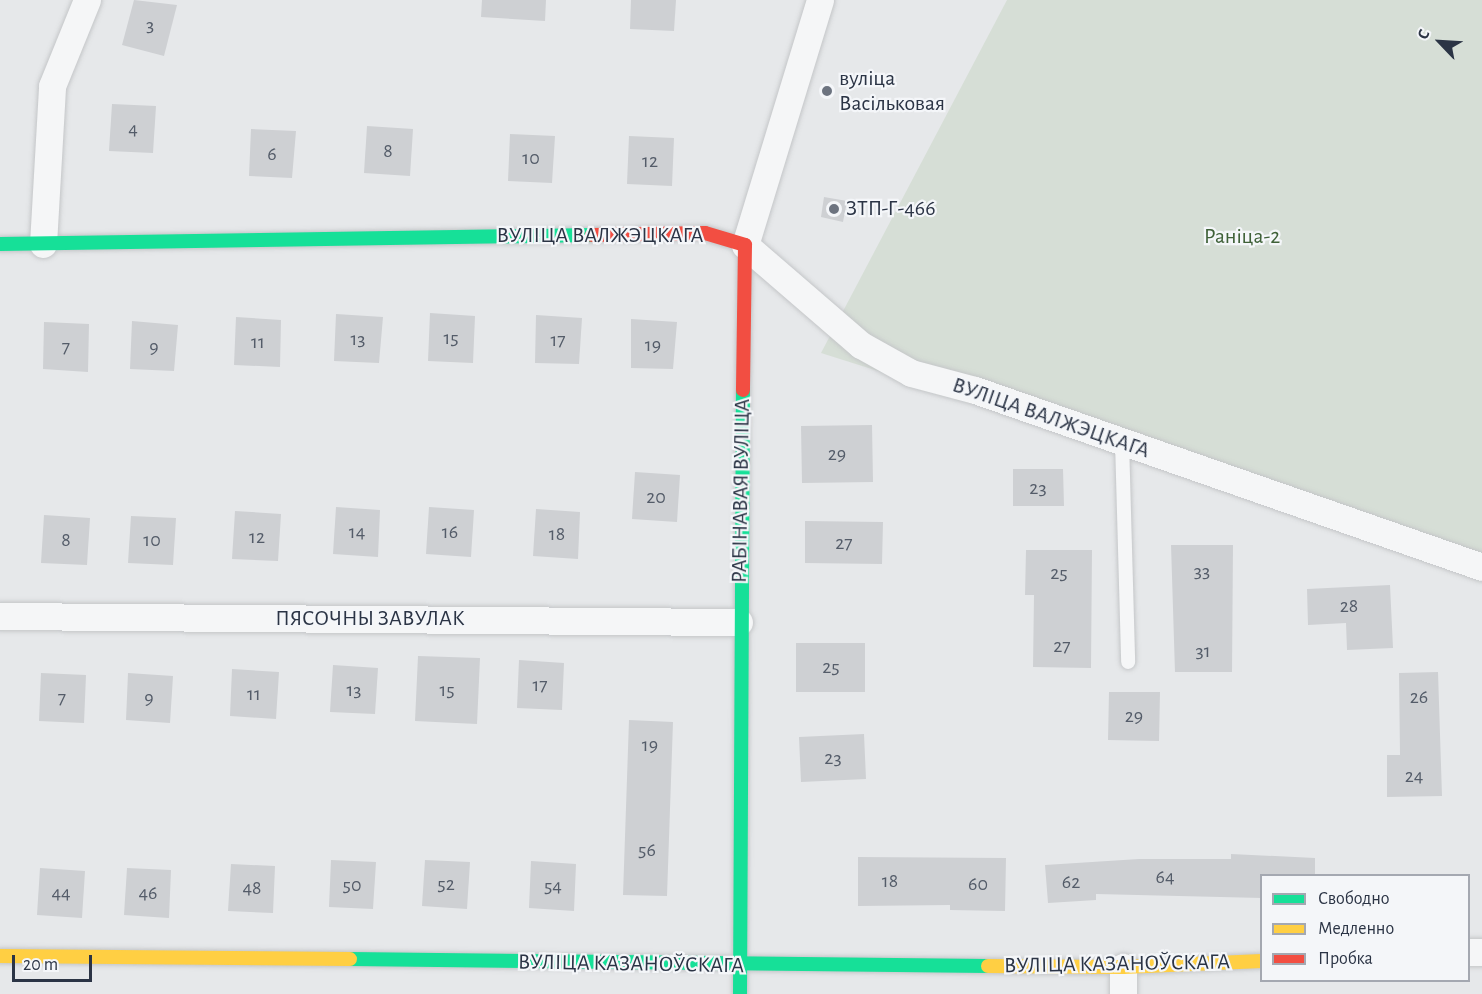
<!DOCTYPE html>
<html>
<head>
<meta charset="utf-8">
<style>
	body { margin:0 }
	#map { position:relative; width:1482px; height:994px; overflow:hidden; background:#e6e8ea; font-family:"Alegreya Sans",sans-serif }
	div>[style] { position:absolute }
	.green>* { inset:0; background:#d6ded6 }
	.building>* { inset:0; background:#ced0d3 }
	.roads { filter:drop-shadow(0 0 2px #c4c6c8) drop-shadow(0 0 2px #c4c6c8) }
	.lane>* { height:14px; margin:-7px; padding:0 7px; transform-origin:7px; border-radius:7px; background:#f5f6f7 }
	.street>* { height:27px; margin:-13.5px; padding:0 13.5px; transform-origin:13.5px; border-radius:13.5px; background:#f5f6f7 }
	.fast>* { height:14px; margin:-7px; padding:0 7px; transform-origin:7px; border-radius:7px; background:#16e098 }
	.slow>* { height:14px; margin:-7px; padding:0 7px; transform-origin:7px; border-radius:7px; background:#ffcf43 }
	.jam>* { height:14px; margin:-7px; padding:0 7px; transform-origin:7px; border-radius:7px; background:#f24e42 }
	.dots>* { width:16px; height:16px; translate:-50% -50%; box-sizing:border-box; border:3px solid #f4f6f9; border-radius:50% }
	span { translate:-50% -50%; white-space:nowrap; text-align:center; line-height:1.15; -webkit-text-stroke:4.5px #f4f6f9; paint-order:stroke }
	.number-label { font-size:20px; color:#545c69 }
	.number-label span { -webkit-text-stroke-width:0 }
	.poi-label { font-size:22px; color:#2b3445 }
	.left { translate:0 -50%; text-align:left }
	.street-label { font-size:22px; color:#2b3445 }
	.park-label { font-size:22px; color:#3f6138 }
	.legend { position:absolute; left:1260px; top:874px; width:210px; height:108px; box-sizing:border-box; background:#f4f6f9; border:2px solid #a4a8b1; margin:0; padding:8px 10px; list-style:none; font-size:18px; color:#2b3445 }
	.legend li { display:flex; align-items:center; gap:12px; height:30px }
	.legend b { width:30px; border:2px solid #a4a8b1 }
	.north { position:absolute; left:1410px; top:12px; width:60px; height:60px; -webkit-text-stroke:4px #f4f6f9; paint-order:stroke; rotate:295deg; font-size:16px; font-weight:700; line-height:24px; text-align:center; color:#2b3445 }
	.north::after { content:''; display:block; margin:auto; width:21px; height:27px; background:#2b3445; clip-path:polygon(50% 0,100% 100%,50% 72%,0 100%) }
	.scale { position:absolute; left:12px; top:955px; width:80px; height:27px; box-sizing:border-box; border:3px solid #2b3445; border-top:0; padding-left:8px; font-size:18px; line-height:21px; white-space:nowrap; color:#2b3445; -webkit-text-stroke:4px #f4f6f9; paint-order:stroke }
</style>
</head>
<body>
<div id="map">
	<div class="green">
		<div style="clip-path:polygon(1007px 0,1482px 0,1482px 562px,821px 353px)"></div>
	</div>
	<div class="building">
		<div style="clip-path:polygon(134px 0,177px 5px,164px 56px,122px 45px)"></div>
		<div style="clip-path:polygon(482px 0,546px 0,545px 21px,481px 17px)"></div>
		<div style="clip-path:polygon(631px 0,676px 0,674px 31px,630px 29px)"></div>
		<div style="clip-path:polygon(112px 104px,156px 106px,153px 153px,109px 151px)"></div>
		<div style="clip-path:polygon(367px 126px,413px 129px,410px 176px,364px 173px)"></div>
		<div style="clip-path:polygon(251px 129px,296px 131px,292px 178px,249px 176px)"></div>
		<div style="clip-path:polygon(510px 134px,555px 136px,552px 183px,508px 181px)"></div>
		<div style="clip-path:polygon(629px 136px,674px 138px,672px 186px,627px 184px)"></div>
		<div style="clip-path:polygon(824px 197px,847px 201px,843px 222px,821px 217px)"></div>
		<div style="clip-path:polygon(430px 313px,475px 316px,473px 363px,428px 361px)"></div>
		<div style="clip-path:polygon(336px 314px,383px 317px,379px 363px,334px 361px)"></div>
		<div style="clip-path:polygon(536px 315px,582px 318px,579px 364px,535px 363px)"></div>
		<div style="clip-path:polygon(236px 317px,281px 320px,280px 367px,234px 365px)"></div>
		<div style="clip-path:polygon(631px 319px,677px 322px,673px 369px,631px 368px)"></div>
		<div style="clip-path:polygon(132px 321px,178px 325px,174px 371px,130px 369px)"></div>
		<div style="clip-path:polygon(44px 322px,89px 324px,88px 372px,43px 369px)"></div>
		<div style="clip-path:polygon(872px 425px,873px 482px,802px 483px,801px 426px)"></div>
		<div style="clip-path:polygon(1013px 469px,1063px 469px,1064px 506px,1013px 506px)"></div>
		<div style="clip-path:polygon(635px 472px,680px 475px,677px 522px,632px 519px)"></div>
		<div style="clip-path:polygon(336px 507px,380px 510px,378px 557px,333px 554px)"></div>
		<div style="clip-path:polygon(429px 507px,474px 510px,471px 557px,426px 554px)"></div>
		<div style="clip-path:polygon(536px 509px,580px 512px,578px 559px,533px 556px)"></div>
		<div style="clip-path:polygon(235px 511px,281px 514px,278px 561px,232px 559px)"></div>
		<div style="clip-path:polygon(44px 515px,90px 518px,87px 565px,41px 563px)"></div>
		<div style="clip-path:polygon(131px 516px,176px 518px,173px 565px,128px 563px)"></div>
		<div style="clip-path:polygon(805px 521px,883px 522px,882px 564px,805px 563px)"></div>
		<div style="clip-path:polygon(1171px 545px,1233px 545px,1232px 672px,1175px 672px)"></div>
		<div style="clip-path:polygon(1026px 550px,1092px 550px,1091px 668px,1033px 667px,1034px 595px,1025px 595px)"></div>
		<div style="clip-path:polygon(1390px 585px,1393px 648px,1347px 650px,1346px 623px,1308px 625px,1307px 589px)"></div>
		<div style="clip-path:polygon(796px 643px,865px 643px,865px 692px,796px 692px)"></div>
		<div style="clip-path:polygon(418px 656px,480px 658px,477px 724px,415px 721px)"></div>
		<div style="clip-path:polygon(519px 660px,564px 663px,562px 710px,517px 708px)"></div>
		<div style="clip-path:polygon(333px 665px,378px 668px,375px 714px,330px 712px)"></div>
		<div style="clip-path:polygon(232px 669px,279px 672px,276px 719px,230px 716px)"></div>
		<div style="clip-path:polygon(1438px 672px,1442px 796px,1387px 797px,1387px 755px,1400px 755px,1399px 673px)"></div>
		<div style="clip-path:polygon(41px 673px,86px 675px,84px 723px,39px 721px)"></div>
		<div style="clip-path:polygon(128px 673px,173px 676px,170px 723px,126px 720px)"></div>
		<div style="clip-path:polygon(1109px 692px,1160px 692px,1159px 741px,1108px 740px)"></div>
		<div style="clip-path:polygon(629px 720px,673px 722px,667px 896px,623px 895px)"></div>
		<div style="clip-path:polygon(864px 734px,866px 779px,801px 782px,799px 737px)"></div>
		<div style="clip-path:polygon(1231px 854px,1315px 858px,1315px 876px,1262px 876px,1262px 898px,1096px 894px,1096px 900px,1048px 903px,1045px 865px,1139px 859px,1231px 859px)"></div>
		<div style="clip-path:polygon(858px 857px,1006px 858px,1005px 911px,950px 910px,950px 905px,858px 906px)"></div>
		<div style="clip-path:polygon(331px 860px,376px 862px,373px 909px,329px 907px)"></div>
		<div style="clip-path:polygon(425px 860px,470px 862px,467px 909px,422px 906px)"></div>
		<div style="clip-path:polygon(531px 861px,576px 864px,574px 911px,529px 908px)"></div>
		<div style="clip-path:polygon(231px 864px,275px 866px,273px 913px,228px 911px)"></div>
		<div style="clip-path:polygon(40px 868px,85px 871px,82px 918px,37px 915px)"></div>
		<div style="clip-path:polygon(127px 868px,171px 870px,169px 918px,124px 915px)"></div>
	</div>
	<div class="roads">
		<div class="lane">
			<div style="left:1122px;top:441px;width:221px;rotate:88.4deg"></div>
		</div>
		<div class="street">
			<div style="left:820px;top:0;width:256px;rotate:107deg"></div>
			<div style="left:745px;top:245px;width:153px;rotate:40.8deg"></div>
			<div style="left:861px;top:345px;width:57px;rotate:29.2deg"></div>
			<div style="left:911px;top:373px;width:66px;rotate:14.9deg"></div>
			<div style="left:975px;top:390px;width:537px;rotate:19.24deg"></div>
			<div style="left:43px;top:244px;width:158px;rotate:-86.7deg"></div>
			<div style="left:52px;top:86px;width:93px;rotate:-67.9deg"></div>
			<div style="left:0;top:616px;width:739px;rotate:0.47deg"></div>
			<div style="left:1468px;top:952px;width:14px"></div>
			<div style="left:1123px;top:967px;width:27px;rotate:90deg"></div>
		</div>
		<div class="fast">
			<div style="left:0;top:244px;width:592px;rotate:-0.87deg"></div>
			<div style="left:350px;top:959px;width:638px;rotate:0.63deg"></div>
			<div style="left:740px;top:994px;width:604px;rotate:-89.72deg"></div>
		</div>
		<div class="slow">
			<div style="left:0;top:956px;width:350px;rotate:0.5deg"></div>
			<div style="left:988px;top:966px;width:135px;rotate:0.4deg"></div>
			<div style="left:1123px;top:967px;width:139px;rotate:-2.5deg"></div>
		</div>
		<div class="jam">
			<div style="left:592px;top:235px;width:113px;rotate:-1deg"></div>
			<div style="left:705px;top:233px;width:42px;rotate:16.7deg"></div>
			<div style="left:745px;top:245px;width:145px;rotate:90.8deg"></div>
		</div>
	</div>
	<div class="dots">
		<div style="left:827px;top:91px;background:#6c737f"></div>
		<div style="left:834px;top:209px;background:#6c737f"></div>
	</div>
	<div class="number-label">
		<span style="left:150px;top:25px">3</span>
		<span style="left:133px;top:129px">4</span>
		<span style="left:388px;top:151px">8</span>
		<span style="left:272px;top:154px">6</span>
		<span style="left:531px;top:158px">10</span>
		<span style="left:650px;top:161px">12</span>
		<span style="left:451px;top:338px">15</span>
		<span style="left:358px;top:339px">13</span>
		<span style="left:558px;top:340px">17</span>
		<span style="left:258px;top:342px">11</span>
		<span style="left:653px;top:345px">19</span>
		<span style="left:66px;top:347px">7</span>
		<span style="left:154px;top:347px">9</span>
		<span style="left:837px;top:454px">29</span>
		<span style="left:1038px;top:488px">23</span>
		<span style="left:656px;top:497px">20</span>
		<span style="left:357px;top:532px">14</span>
		<span style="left:450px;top:532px">16</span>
		<span style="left:557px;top:534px">18</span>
		<span style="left:257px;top:537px">12</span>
		<span style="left:66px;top:540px">8</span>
		<span style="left:152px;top:540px">10</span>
		<span style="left:844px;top:543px">27</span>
		<span style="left:1202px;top:571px">33</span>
		<span style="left:1059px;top:573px">25</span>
		<span style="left:1349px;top:606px">28</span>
		<span style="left:1062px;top:646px">27</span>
		<span style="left:1203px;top:651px">31</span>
		<span style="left:831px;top:667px">25</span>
		<span style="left:540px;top:685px">17</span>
		<span style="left:354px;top:690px">13</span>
		<span style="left:447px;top:690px">15</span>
		<span style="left:254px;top:694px">11</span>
		<span style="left:1419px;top:697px">26</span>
		<span style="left:62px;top:698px">7</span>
		<span style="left:149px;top:698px">9</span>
		<span style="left:1134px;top:716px">29</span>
		<span style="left:650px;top:745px">19</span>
		<span style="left:833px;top:758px">23</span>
		<span style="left:1414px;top:776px">24</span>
		<span style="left:647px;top:850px">56</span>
		<span style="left:1165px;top:877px">64</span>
		<span style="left:890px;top:881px">18</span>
		<span style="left:1071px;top:882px">62</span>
		<span style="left:446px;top:884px">52</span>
		<span style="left:978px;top:884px">60</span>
		<span style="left:352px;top:885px">50</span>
		<span style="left:553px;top:886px">54</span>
		<span style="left:252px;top:888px">48</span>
		<span style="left:61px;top:893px">44</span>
		<span style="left:148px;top:893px">46</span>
	</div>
	<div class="poi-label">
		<span class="left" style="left:839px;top:91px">вуліца<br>Васільковая</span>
		<span class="left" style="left:846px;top:209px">ЗТП-Г-466</span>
	</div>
	<div class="street-label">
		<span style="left:600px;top:236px">ВУЛІЦА ВАЛЖЭЦКАГА</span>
		<span style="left:1051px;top:418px;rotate:19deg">ВУЛІЦА ВАЛЖЭЦКАГА</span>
		<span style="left:741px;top:491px;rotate:-89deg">РАБІНАВАЯ ВУЛІЦА</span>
		<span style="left:370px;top:619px">ПЯСОЧНЫ ЗАВУЛАК</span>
		<span style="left:631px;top:964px;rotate:1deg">ВУЛІЦА КАЗАНОЎСКАГА</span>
		<span style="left:1117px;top:964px;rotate:-1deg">ВУЛІЦА КАЗАНОЎСКАГА</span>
	</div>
	<div class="park-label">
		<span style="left:1242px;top:237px">Раніца-2</span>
	</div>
	<ul class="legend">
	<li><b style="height:8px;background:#16e098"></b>Свободно</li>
	<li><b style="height:8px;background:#ffcf43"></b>Медленно</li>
	<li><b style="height:8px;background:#f24e42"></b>Пробка</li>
	</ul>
	<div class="north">С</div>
	<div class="scale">20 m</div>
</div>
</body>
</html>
